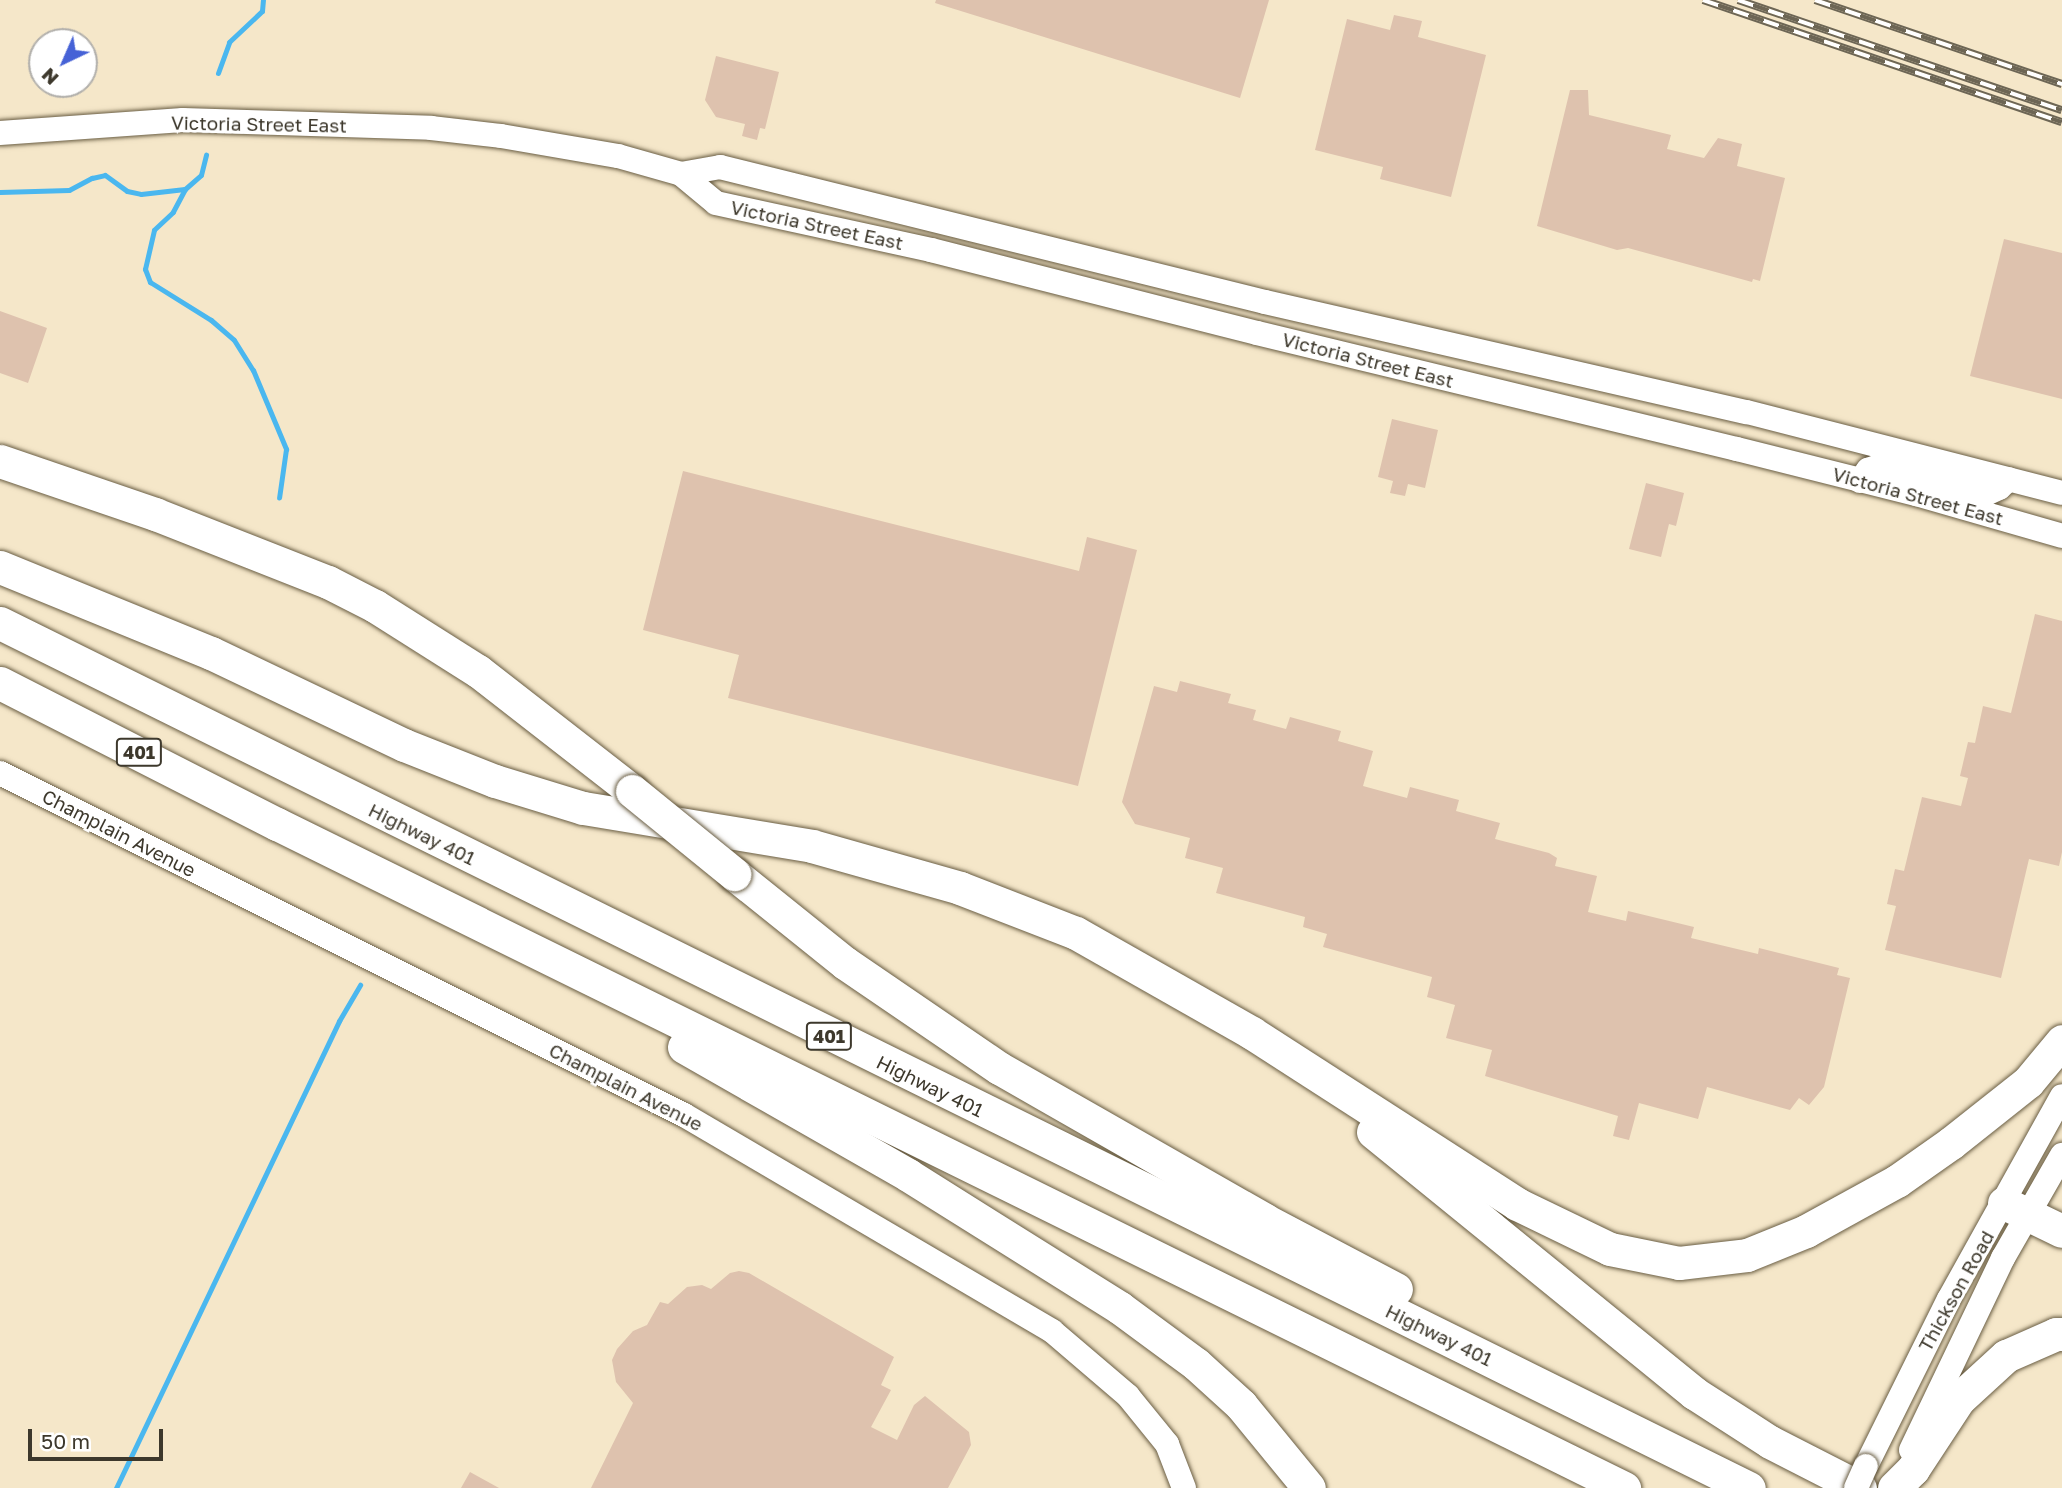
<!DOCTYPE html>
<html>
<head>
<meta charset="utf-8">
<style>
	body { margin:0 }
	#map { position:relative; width:2062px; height:1488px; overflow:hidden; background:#f5e7c9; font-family:"Golos Text",sans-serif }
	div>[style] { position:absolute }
	.stream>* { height:5px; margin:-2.5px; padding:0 2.5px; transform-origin:2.5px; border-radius:2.5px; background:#4ab7ef }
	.building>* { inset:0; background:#dec2ae }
	.roads { filter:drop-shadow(0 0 2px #695d43) drop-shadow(0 0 2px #695d43) }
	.secondary>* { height:24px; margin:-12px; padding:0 12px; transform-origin:12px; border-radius:12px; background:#fff }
	.highway>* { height:33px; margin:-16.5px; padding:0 16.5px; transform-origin:16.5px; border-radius:16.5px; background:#fff }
	.rail>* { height:8px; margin-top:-4px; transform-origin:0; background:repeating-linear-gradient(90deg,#fff 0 16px,#6d6655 0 32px); box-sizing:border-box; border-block:2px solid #6d6655 }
	.bridges { filter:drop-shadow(0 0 2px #695d43) drop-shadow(0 0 2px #695d43) }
	.secondary-bridge>* { height:24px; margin:-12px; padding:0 12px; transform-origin:12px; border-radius:12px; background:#fff }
	.highway-bridge>* { height:33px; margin:-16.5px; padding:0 16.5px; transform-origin:16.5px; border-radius:16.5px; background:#fff }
	span { translate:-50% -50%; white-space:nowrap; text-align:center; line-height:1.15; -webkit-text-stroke:5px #fff; paint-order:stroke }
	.shield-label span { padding:2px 5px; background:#fff; border:2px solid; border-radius:5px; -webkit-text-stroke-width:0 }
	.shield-label { font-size:18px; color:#3d382c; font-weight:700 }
	.street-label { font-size:19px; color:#3d382c }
	.north { position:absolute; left:28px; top:28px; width:70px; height:70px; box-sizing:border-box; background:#fff; border:2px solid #b1afab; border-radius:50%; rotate:224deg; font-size:19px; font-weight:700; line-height:28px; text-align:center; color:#3d382c }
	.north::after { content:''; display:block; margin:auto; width:24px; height:32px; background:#4662d6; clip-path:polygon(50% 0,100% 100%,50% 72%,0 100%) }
	.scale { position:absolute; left:28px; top:1429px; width:135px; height:32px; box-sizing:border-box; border:4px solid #3d382c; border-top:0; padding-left:9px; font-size:21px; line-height:24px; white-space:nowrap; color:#3d382c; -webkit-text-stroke:5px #fff; paint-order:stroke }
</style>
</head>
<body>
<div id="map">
	<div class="stream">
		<div style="left:218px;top:73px;width:33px;rotate:-70deg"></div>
		<div style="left:229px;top:42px;width:45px;rotate:-43.2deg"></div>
		<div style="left:262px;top:11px;width:11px;rotate:-85deg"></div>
		<div style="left:185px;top:189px;width:26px;rotate:118deg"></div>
		<div style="left:173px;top:212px;width:26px;rotate:137deg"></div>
		<div style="left:154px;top:230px;width:40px;rotate:103deg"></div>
		<div style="left:145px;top:269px;width:14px;rotate:69deg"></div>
		<div style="left:150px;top:282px;width:72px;rotate:31.9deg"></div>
		<div style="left:211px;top:320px;width:30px;rotate:41deg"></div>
		<div style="left:234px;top:340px;width:36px;rotate:58deg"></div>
		<div style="left:253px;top:370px;width:86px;rotate:67.3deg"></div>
		<div style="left:286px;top:449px;width:49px;rotate:98.1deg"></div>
		<div style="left:0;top:192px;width:69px;rotate:-1.7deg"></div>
		<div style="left:69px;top:190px;width:26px;rotate:-28deg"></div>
		<div style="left:92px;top:178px;width:13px;rotate:-13deg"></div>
		<div style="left:105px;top:175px;width:27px;rotate:36deg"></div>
		<div style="left:127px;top:191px;width:14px;rotate:12deg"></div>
		<div style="left:141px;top:194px;width:44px;rotate:-6.5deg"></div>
		<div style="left:185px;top:189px;width:21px;rotate:-41deg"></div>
		<div style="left:201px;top:175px;width:21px;rotate:-76deg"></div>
		<div style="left:116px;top:1488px;width:518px;rotate:-64.47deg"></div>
		<div style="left:339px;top:1021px;width:42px;rotate:-59.7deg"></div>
	</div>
	<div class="building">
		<div style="clip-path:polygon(936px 0,1269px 0,1240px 98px,935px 3px)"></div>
		<div style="clip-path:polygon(1394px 15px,1422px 21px,1418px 37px,1486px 55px,1451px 197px,1380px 179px,1383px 167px,1315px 150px,1347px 19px,1390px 30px)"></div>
		<div style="clip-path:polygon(716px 56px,779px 72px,765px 129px,760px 128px,757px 140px,742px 136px,745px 124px,716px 117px,705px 100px)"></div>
		<div style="clip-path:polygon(1570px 90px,1588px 90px,1589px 115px,1671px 135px,1667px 149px,1704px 158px,1718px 138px,1742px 144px,1737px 166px,1785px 178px,1760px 281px,1753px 279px,1752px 282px,1628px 248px,1617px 250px,1537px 226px)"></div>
		<div style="clip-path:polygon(2004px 239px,2062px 253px,2062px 399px,1970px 376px)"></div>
		<div style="clip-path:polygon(0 311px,47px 328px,28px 383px,0 373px)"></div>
		<div style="clip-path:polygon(1392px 419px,1438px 430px,1425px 488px,1408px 484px,1405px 496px,1390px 493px,1393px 481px,1378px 477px)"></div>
		<div style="clip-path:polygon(683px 471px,1079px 571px,1087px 537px,1137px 550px,1078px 786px,728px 698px,739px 655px,643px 630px)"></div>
		<div style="clip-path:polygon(1646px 483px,1684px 493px,1676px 526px,1669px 524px,1661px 557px,1629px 549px)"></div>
		<div style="clip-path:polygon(2035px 614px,2062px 621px,2062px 852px,2059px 866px,2029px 859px,2001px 978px,1885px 950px,1896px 906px,1887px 904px,1895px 869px,1904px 871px,1922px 797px,1961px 806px,1968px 778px,1960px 776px,1968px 742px,1975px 743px,1983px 706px,2011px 713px)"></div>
		<div style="clip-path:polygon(1180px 681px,1231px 694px,1228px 703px,1256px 710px,1253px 720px,1286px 729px,1290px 717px,1341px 731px,1338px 741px,1373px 751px,1363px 786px,1407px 798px,1410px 787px,1459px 800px,1456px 811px,1500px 823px,1495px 839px,1549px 853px,1557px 858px,1555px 866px,1597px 876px,1588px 912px,1626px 921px,1628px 911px,1694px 927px,1691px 938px,1758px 954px,1759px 948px,1839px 968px,1837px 975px,1850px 978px,1824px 1087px,1809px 1105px,1799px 1098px,1790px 1110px,1707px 1087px,1698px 1119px,1639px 1103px,1629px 1140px,1613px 1136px,1618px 1116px,1485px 1076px,1492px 1050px,1446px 1038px,1455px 1005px,1427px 997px,1432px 977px,1323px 947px,1327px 934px,1303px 927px,1305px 917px,1216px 893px,1223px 868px,1185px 858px,1190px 838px,1135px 824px,1122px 802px,1154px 686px,1177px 692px)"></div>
		<div style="clip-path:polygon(739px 1271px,749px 1273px,894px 1357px,881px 1385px,891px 1390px,871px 1427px,897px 1440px,914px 1405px,925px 1396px,969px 1432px,971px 1445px,948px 1488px,591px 1488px,633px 1403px,616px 1382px,612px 1360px,617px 1349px,633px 1331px,647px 1325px,660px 1302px,668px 1304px,687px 1287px,702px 1285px,711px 1289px,730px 1273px)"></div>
		<div style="clip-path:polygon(470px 1472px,499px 1488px,461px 1488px)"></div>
	</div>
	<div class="roads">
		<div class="secondary">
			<div style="left:0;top:133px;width:183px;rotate:-4.1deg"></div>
			<div style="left:183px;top:120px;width:248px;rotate:1.8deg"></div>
			<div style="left:431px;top:128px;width:70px;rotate:6.5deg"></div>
			<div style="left:501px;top:136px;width:119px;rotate:9.7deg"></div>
			<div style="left:618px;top:156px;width:66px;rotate:15.9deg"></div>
			<div style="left:681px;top:174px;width:45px;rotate:39.6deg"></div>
			<div style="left:716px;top:203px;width:220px;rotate:12.3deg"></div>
			<div style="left:931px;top:250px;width:336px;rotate:14.3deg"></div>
			<div style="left:1257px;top:333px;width:494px;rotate:13.6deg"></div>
			<div style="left:1737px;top:449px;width:185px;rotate:14.1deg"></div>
			<div style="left:1916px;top:494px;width:152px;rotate:16deg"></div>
			<div style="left:681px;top:174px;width:40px;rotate:-10deg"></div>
			<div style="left:720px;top:167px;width:561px;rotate:13.91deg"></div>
			<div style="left:1265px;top:302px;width:494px;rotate:12.9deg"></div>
			<div style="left:1747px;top:412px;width:325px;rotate:14.4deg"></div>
			<div style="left:1860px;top:481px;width:14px;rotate:-54deg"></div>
			<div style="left:1868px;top:470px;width:12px;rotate:-20deg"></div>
			<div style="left:1879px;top:466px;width:112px;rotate:13.9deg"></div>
			<div style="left:1988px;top:493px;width:12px;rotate:-24deg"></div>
			<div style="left:1999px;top:488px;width:13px;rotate:-42deg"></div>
			<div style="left:0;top:773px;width:765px;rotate:26.57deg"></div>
			<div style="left:684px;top:1115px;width:427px;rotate:30.4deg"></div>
			<div style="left:1052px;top:1331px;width:100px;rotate:40.5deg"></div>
			<div style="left:1128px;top:1396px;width:62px;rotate:50.9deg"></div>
			<div style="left:1167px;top:1444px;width:47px;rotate:68.9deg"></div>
			<div style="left:1911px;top:1450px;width:213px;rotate:-64.4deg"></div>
			<div style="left:2003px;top:1258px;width:119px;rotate:-60.2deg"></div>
			<div style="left:1866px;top:1466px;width:186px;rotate:-63.6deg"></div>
			<div style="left:1949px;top:1299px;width:232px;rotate:-60.9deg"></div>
		</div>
		<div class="highway">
			<div style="left:0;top:461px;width:164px;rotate:18.9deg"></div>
			<div style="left:155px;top:514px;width:186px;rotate:21.5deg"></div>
			<div style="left:328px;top:582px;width:53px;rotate:27.1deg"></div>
			<div style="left:375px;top:606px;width:122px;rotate:32.3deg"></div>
			<div style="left:478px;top:671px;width:195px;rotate:37.9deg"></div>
			<div style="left:0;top:567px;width:228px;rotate:22.2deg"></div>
			<div style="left:211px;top:653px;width:214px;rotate:25.5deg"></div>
			<div style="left:404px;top:745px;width:98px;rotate:21.6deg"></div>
			<div style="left:495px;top:781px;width:92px;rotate:17.1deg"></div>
			<div style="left:583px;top:808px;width:232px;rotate:9.4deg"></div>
			<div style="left:812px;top:846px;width:154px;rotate:15.8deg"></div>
			<div style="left:960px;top:888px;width:124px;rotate:21.2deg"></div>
			<div style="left:1076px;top:933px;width:202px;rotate:29.6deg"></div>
			<div style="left:1252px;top:1033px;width:315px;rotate:32.8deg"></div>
			<div style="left:1517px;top:1204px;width:103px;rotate:25.8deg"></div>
			<div style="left:1610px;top:1249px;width:70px;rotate:11.5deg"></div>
			<div style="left:1679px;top:1263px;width:68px;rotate:-6.7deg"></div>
			<div style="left:1747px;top:1255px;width:64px;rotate:-22.1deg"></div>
			<div style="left:1806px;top:1231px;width:104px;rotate:-28.8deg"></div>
			<div style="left:1897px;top:1181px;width:66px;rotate:-35.1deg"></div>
			<div style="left:1951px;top:1143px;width:98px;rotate:-38.4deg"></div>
			<div style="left:2028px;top:1082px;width:53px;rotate:-50.3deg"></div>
			<div style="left:0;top:623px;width:1951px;rotate:26.32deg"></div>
			<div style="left:0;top:683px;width:311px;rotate:27deg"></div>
			<div style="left:277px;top:824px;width:1502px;rotate:26.24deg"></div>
			<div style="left:734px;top:874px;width:142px;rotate:38.7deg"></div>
			<div style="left:845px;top:963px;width:186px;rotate:34.3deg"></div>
			<div style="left:999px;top:1068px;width:306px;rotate:29.7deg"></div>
			<div style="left:1265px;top:1220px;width:148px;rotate:27.8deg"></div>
			<div style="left:684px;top:1047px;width:258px;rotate:29.7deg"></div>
			<div style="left:908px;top:1175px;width:250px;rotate:32.1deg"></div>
			<div style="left:1120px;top:1308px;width:94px;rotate:36.4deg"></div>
			<div style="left:1196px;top:1364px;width:61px;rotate:42.3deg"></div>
			<div style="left:1241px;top:1405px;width:107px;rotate:50.7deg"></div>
			<div style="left:1373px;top:1132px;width:414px;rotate:39.1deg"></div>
			<div style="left:1694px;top:1393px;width:90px;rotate:32.8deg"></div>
			<div style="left:1770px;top:1442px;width:101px;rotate:27.1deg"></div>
			<div style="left:2004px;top:1203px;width:64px;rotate:25.8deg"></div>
			<div style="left:1894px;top:1488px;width:27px;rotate:-45deg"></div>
			<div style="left:1913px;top:1469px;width:84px;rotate:-56.7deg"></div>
			<div style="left:1959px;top:1399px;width:64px;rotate:-42.5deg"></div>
			<div style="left:2006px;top:1356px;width:55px;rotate:-23.7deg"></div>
			<div style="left:2056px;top:1334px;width:6px"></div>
		</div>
	</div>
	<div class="rail">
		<div style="left:1703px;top:0;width:379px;rotate:18.8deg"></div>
		<div style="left:1738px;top:0;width:342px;rotate:18.8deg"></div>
		<div style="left:1815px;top:0;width:261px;rotate:18.8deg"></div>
	</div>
	<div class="bridges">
		<div class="secondary-bridge">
			<div style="left:1856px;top:1488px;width:24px;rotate:-66deg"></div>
		</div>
		<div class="highway-bridge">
			<div style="left:632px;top:791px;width:132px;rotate:39.1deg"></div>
		</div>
	</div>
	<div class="shield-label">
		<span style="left:139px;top:752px">401</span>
		<span style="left:829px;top:1036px">401</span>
	</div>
	<div class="street-label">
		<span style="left:259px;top:124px;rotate:1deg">Victoria Street East</span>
		<span style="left:817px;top:225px;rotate:12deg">Victoria Street East</span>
		<span style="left:1368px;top:360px;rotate:14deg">Victoria Street East</span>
		<span style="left:1918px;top:496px;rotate:15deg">Victoria Street East</span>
		<span style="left:119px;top:833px;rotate:27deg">Champlain Avenue</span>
		<span style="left:422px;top:834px;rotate:26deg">Highway 401</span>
		<span style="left:930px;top:1086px;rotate:26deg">Highway 401</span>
		<span style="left:626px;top:1087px;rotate:27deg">Champlain Avenue</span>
		<span style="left:1956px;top:1291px;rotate:-61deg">Thickson Road</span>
		<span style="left:1439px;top:1335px;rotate:26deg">Highway 401</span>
	</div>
	<div class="north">N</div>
	<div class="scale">50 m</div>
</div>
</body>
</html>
